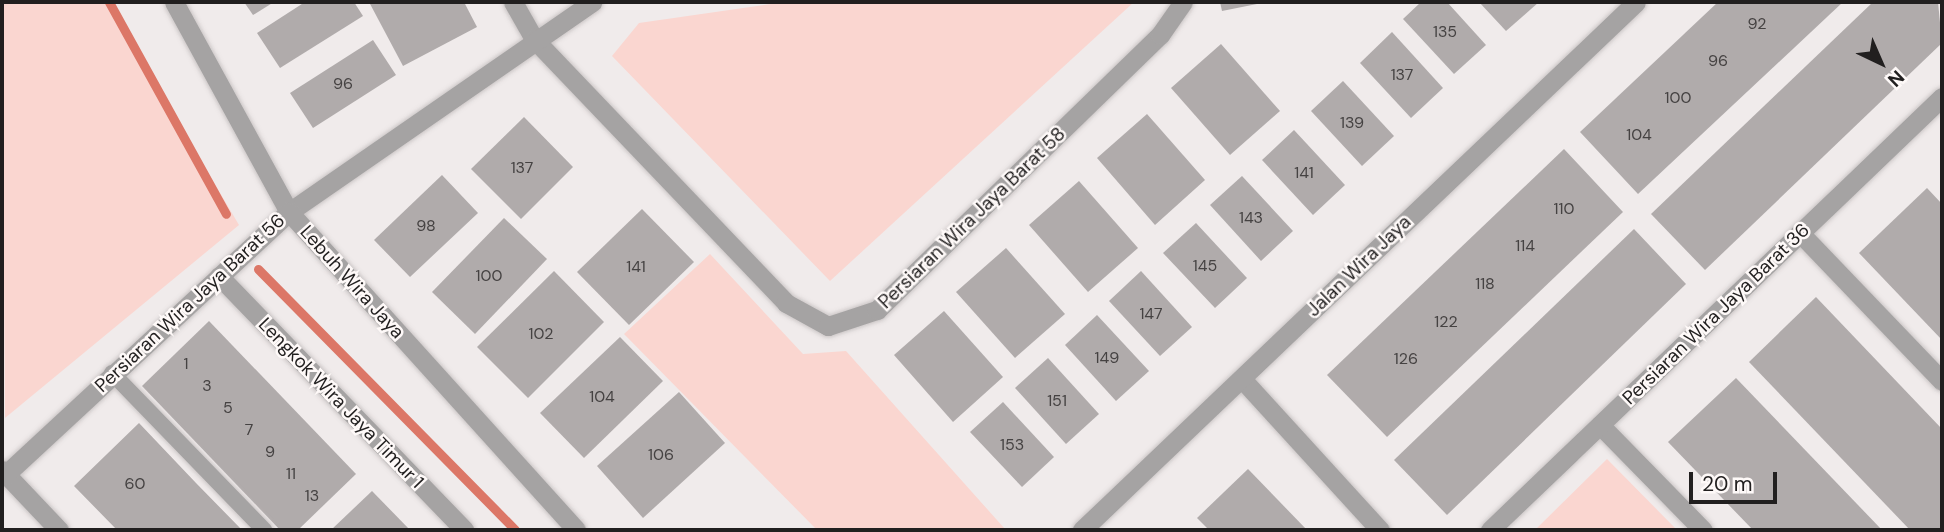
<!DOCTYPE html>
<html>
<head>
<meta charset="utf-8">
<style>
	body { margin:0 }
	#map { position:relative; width:1944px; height:532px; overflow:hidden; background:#f0ebeb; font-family:"DM Sans",sans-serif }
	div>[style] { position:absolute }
	.green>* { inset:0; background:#fad6d0 }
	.stream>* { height:9px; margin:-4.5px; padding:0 4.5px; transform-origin:4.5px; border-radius:4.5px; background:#dc7767 }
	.building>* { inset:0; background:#b0abab }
	.roads { filter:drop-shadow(0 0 2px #cbc6c6) drop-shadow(0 0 2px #cbc6c6) }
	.service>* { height:16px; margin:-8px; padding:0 8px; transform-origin:8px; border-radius:8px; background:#a5a3a3 }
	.minor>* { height:19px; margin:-9.5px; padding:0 9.5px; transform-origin:9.5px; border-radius:9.5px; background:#a5a3a3 }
	.tertiary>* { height:19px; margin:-9.5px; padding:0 9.5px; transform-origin:9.5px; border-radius:9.5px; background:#a5a3a3 }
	span { translate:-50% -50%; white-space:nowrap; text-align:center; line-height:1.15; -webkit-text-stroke:5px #fef9f8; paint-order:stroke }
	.number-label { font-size:16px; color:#454242 }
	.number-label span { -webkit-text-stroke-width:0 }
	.street-label { font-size:19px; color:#211f1f }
	.frame { position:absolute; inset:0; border:4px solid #211f1f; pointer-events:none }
	.north { position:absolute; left:1846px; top:28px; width:70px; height:70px; -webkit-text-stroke:5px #fef9f8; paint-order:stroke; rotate:136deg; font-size:19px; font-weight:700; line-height:28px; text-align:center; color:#211f1f }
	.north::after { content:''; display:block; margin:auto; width:24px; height:32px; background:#211f1f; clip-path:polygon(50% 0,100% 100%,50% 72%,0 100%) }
	.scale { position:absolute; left:1689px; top:472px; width:88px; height:32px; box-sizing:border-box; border:4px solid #211f1f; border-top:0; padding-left:9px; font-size:21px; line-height:24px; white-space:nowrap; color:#211f1f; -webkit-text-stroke:5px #fef9f8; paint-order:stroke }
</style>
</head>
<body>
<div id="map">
	<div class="green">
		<div style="clip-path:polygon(2px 2px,107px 2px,239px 225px,5px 418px)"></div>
		<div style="clip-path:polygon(785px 2px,1134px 2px,830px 281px,612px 56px,639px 23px)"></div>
		<div style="clip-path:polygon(710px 254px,803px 354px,846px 351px,1005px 529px,817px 530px,624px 334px)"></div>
		<div style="clip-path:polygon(1607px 459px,1677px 530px,1535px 530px)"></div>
	</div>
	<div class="stream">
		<div style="left:109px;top:2px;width:242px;rotate:61.1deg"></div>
		<div style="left:258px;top:269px;width:366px;rotate:45.4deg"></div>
	</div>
	<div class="building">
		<div style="clip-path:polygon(244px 2px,274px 2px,253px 15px)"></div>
		<div style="clip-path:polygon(305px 2px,354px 2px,363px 16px,280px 68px,257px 33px)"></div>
		<div style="clip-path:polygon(369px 2px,464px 2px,477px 27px,403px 66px)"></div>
		<div style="clip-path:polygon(1220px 2px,1262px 2px,1262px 3px,1222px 11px)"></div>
		<div style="clip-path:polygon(1421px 2px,1447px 2px,1486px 45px,1454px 74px,1403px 19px)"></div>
		<div style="clip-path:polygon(1479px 2px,1539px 2px,1506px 31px)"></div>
		<div style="clip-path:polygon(1718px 2px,1843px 2px,1638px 194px,1580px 132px)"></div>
		<div style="clip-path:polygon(1873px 2px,1938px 2px,1942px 43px,1705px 270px,1651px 214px)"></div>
		<div style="clip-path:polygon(1392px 32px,1443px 88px,1411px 118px,1360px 63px)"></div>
		<div style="clip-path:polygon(373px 40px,396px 75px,313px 128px,290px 93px)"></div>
		<div style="clip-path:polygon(1221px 44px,1280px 111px,1230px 155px,1171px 88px)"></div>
		<div style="clip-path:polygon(1343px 81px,1394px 136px,1362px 166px,1311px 111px)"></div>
		<div style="clip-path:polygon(1147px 114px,1205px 180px,1155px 225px,1097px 158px)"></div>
		<div style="clip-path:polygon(524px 117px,573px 167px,521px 219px,471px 169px)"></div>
		<div style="clip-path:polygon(1294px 130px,1345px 185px,1313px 215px,1262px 160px)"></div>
		<div style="clip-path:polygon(1564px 149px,1623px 212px,1387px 437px,1327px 375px)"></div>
		<div style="clip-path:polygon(442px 175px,478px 213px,410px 277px,374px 240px)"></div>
		<div style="clip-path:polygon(1242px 176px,1293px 231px,1261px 261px,1210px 205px)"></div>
		<div style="clip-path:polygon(1079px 181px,1138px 248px,1088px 292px,1029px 225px)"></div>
		<div style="clip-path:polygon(1927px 188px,1942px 204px,1942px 340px,1859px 253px)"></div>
		<div style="clip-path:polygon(642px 209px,694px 262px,629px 325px,577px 272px)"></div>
		<div style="clip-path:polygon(504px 218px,547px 259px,475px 334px,432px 292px)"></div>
		<div style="clip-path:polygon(1196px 223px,1247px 278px,1215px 308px,1163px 253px)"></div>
		<div style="clip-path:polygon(1634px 229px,1686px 284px,1447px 515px,1394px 460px)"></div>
		<div style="clip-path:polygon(1006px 248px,1065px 314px,1015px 358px,956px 292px)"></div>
		<div style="clip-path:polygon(554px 271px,604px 322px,528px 398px,477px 347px)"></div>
		<div style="clip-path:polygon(1141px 271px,1192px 327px,1160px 356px,1109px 301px)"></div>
		<div style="clip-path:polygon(1816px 297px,1942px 429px,1942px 530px,1910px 530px,1749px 362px)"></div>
		<div style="clip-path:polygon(944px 311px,1003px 377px,953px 422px,894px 355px)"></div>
		<div style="clip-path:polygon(1097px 315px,1149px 371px,1116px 401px,1065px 345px)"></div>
		<div style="clip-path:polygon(209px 321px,356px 474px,298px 530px,280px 530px,142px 386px)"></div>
		<div style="clip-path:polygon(620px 337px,663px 381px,584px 458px,540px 413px)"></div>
		<div style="clip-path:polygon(1048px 358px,1099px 414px,1066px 444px,1015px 388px)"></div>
		<div style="clip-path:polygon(1736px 378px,1882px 530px,1753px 530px,1668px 442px)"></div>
		<div style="clip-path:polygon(679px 392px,725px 443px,643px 518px,597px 466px)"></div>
		<div style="clip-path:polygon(1003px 402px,1054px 457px,1022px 487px,970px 432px)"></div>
		<div style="clip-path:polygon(139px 423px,196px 483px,242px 530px,117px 530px,74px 486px)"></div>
		<div style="clip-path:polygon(1248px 469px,1307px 530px,1209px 530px,1197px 518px)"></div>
		<div style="clip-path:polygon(372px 491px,410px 530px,331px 530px)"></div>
	</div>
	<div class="roads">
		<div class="service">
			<div style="left:112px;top:373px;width:219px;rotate:45.9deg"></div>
		</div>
		<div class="minor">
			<div style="left:513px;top:2px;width:43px;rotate:60.4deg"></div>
			<div style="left:534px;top:39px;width:365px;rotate:46.3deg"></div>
			<div style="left:786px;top:303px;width:48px;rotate:28.7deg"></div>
			<div style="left:828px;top:326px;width:52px;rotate:-18.1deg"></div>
			<div style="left:877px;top:310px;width:395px;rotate:-44.2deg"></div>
			<div style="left:1160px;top:35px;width:40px;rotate:-55.1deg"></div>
			<div style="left:1800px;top:233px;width:205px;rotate:46.2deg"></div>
			<div style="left:219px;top:276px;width:353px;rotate:46deg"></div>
			<div style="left:1242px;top:379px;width:205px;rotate:47.6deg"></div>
			<div style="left:1600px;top:425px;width:147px;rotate:45.6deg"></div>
			<div style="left:2px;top:470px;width:83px;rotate:46.5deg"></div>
			<div style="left:6px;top:474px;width:386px;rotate:-42.8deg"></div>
			<div style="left:289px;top:212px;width:369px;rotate:-34.7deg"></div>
			<div style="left:1490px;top:530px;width:626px;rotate:-43.77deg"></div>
		</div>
		<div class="tertiary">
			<div style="left:174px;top:2px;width:239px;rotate:61.3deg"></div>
			<div style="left:289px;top:212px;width:428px;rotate:47.9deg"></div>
			<div style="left:1082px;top:530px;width:765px;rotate:-43.62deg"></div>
		</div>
	</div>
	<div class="number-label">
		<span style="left:1757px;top:24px">92</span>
		<span style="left:1445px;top:32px">135</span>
		<span style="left:1718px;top:61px">96</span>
		<span style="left:1402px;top:75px">137</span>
		<span style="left:343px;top:84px">96</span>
		<span style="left:1678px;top:98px">100</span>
		<span style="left:1352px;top:123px">139</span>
		<span style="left:1639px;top:135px">104</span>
		<span style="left:522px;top:168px">137</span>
		<span style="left:1304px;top:173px">141</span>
		<span style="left:1564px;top:209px">110</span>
		<span style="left:1251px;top:218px">143</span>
		<span style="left:426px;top:226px">98</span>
		<span style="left:1525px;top:246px">114</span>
		<span style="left:1205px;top:266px">145</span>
		<span style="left:636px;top:267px">141</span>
		<span style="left:489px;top:276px">100</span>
		<span style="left:1485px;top:284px">118</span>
		<span style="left:1151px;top:314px">147</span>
		<span style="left:1446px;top:322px">122</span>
		<span style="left:541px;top:334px">102</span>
		<span style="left:1107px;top:358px">149</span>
		<span style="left:1406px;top:359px">126</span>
		<span style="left:186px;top:364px">1</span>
		<span style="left:207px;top:386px">3</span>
		<span style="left:602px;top:397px">104</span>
		<span style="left:1057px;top:401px">151</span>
		<span style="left:228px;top:408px">5</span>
		<span style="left:249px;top:430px">7</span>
		<span style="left:1012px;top:445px">153</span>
		<span style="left:270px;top:452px">9</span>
		<span style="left:661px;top:455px">106</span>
		<span style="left:291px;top:474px">11</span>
		<span style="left:135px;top:484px">60</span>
		<span style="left:312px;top:496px">13</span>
	</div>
	<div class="street-label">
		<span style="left:972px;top:218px;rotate:-44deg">Persiaran Wira Jaya Barat 58</span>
		<span style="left:1359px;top:266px;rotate:-44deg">Jalan Wira Jaya</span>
		<span style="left:352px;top:282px;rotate:48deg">Lebuh Wira Jaya</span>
		<span style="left:190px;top:303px;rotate:-43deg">Persiaran Wira Jaya Barat 56</span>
		<span style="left:1716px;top:314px;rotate:-44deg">Persiaran Wira Jaya Barat 36</span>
		<span style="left:341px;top:403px;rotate:46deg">Lengkok Wira Jaya Timur 1</span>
	</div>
	<div class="frame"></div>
	<div class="north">N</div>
	<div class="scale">20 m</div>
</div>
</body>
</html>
